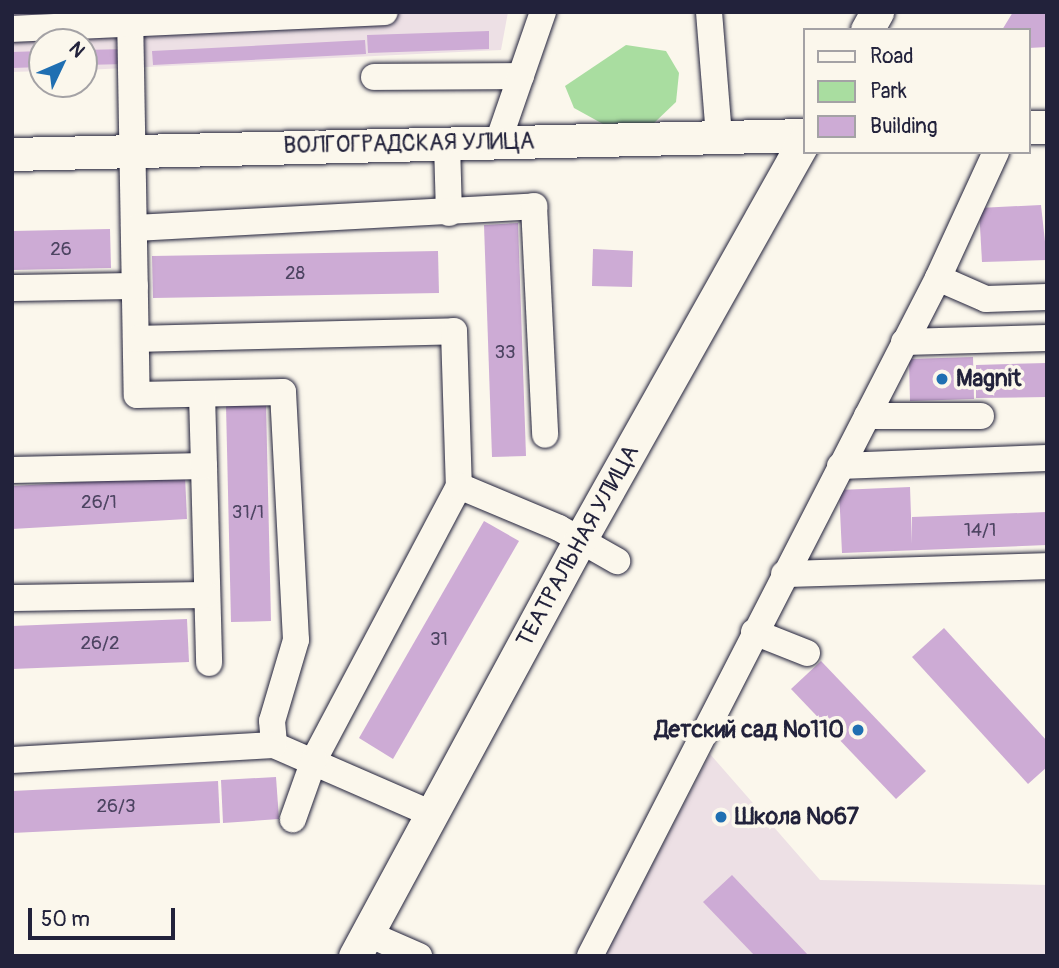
<!DOCTYPE html>
<html>
<head>
<meta charset="utf-8">
<style>
	body { margin:0 }
	#map { position:relative; width:1059px; height:968px; overflow:hidden; background:#fbf7ec; font-family:Pangolin,sans-serif }
	div>[style] { position:absolute }
	.built>* { inset:0; background:#ede0e5 }
	.green>* { inset:0; background:#a9dda0 }
	.building>* { inset:0; background:#cdabd5 }
	.roads { filter:drop-shadow(0 0 2px #22223b) drop-shadow(0 0 2px #22223b) }
	.minor>* { height:26px; margin:-13px; padding:0 13px; transform-origin:13px; border-radius:13px; background:#fbf7ec }
	.major>* { height:33px; margin:-16.5px; padding:0 16.5px; transform-origin:16.5px; border-radius:16.5px; background:#fbf7ec }
	.dots>* { width:19px; height:19px; translate:-50% -50%; box-sizing:border-box; border:4px solid #fbf7ec; border-radius:50% }
	span { translate:-50% -50%; white-space:nowrap; text-align:center; line-height:1.15; -webkit-text-stroke:7px #fbf7ec; paint-order:stroke }
	.number-label { font-size:19px; color:#4d4462 }
	.number-label span { -webkit-text-stroke-width:0 }
	.street-label { font-size:23px; color:#22223b }
	.poi-label { font-size:23px; color:#22223b; font-weight:700 }
	.left { translate:0 -50%; text-align:left }
	.right { translate:-100% -50%; text-align:right }
	.frame { position:absolute; inset:0; border:14px solid #22223b; pointer-events:none }
	.legend { position:absolute; left:803px; top:28px; width:228px; height:126px; box-sizing:border-box; background:#fbf7ec; border:2px solid #a4a2a5; margin:0; padding:9px 12px; list-style:none; font-size:21px; color:#22223b }
	.legend li { display:flex; align-items:center; gap:14px; height:35px }
	.legend b { width:35px; border:2px solid #a4a2a5 }
	.north { position:absolute; left:28px; top:28px; width:70px; height:70px; box-sizing:border-box; background:#fbf7ec; border:2px solid #a4a2a5; border-radius:50%; rotate:46deg; font-size:19px; font-weight:700; line-height:28px; text-align:center; color:#22223b }
	.north::after { content:''; display:block; margin:auto; width:24px; height:32px; background:#1f6fb2; clip-path:polygon(50% 0,100% 100%,50% 72%,0 100%) }
	.scale { position:absolute; left:28px; top:908px; width:147px; height:32px; box-sizing:border-box; border:4px solid #22223b; border-top:0; padding-left:9px; font-size:21px; line-height:24px; white-space:nowrap; color:#22223b; -webkit-text-stroke:5px #fbf7ec; paint-order:stroke }
</style>
</head>
<body>
<div id="map">
	<div class="built">
		<div style="clip-path:polygon(12px 12px,508px 12px,501px 50px,84px 70px,84px 42px,42px 42px,42px 71px,12px 72px)"></div>
		<div style="clip-path:polygon(710px 754px,820px 880px,1047px 885px,1047px 956px,605px 956px)"></div>
	</div>
	<div class="green">
		<div style="clip-path:polygon(626px 45px,666px 51px,679px 73px,676px 102px,654px 123px,603px 124px,574px 108px,565px 86px)"></div>
	</div>
	<div class="building">
		<div style="clip-path:polygon(1013px 12px,1047px 12px,1047px 47px,1029px 48px,1029px 30px,1002px 30px)"></div>
		<div style="clip-path:polygon(489px 31px,489px 49px,368px 53px,367px 35px)"></div>
		<div style="clip-path:polygon(365px 40px,366px 54px,153px 65px,152px 51px)"></div>
		<div style="clip-path:polygon(125px 49px,126px 64px,84px 65px,84px 50px)"></div>
		<div style="clip-path:polygon(42px 51px,42px 67px,12px 68px,12px 52px)"></div>
		<div style="clip-path:polygon(1041px 205px,1047px 260px,982px 262px,979px 208px)"></div>
		<div style="clip-path:polygon(518px 223px,526px 456px,492px 457px,484px 225px)"></div>
		<div style="clip-path:polygon(110px 229px,111px 268px,12px 270px,12px 231px)"></div>
		<div style="clip-path:polygon(593px 249px,633px 251px,632px 287px,592px 286px)"></div>
		<div style="clip-path:polygon(438px 251px,439px 293px,153px 298px,152px 256px)"></div>
		<div style="clip-path:polygon(973px 357px,974px 399px,910px 401px,909px 359px)"></div>
		<div style="clip-path:polygon(1047px 363px,1047px 397px,976px 398px,976px 365px)"></div>
		<div style="clip-path:polygon(266px 404px,271px 621px,231px 622px,226px 405px)"></div>
		<div style="clip-path:polygon(185px 476px,187px 519px,12px 529px,12px 486px)"></div>
		<div style="clip-path:polygon(910px 487px,912px 544px,912px 517px,1047px 512px,1047px 545px,842px 553px,839px 490px)"></div>
		<div style="clip-path:polygon(484px 521px,519px 541px,393px 759px,359px 738px)"></div>
		<div style="clip-path:polygon(187px 619px,189px 662px,12px 669px,12px 626px)"></div>
		<div style="clip-path:polygon(944px 628px,1047px 741px,1047px 767px,1028px 784px,912px 657px)"></div>
		<div style="clip-path:polygon(821px 661px,926px 771px,896px 799px,791px 689px)"></div>
		<div style="clip-path:polygon(276px 777px,279px 819px,223px 823px,221px 780px)"></div>
		<div style="clip-path:polygon(218px 781px,220px 823px,12px 833px,12px 791px)"></div>
		<div style="clip-path:polygon(732px 875px,809px 956px,755px 956px,703px 902px)"></div>
	</div>
	<div class="roads">
		<div class="minor">
			<div style="left:130px;top:12px;width:383px;rotate:89deg"></div>
			<div style="left:137px;top:395px;width:146px;rotate:-1.2deg"></div>
			<div style="left:283px;top:392px;width:248px;rotate:87deg"></div>
			<div style="left:296px;top:640px;width:84px;rotate:106.5deg"></div>
			<div style="left:272px;top:721px;width:24px;rotate:85deg"></div>
			<div style="left:274px;top:745px;width:170px;rotate:23.6deg"></div>
			<div style="left:709px;top:12px;width:125px;rotate:85.4deg"></div>
			<div style="left:12px;top:29px;width:373px;rotate:-2.6deg"></div>
			<div style="left:374px;top:77px;width:147px;rotate:-0.4deg"></div>
			<div style="left:498px;top:142px;width:138px;rotate:-70.9deg"></div>
			<div style="left:447px;top:143px;width:70px;rotate:88.4deg"></div>
			<div style="left:134px;top:228px;width:401px;rotate:-3.1deg"></div>
			<div style="left:534px;top:206px;width:229px;rotate:87.2deg"></div>
			<div style="left:938px;top:278px;width:52px;rotate:23.6deg"></div>
			<div style="left:986px;top:299px;width:61px;rotate:-1.9deg"></div>
			<div style="left:12px;top:288px;width:123px;rotate:-0.9deg"></div>
			<div style="left:136px;top:339px;width:318px;rotate:-1.4deg"></div>
			<div style="left:454px;top:331px;width:155px;rotate:88.2deg"></div>
			<div style="left:459px;top:486px;width:310px;rotate:117.9deg"></div>
			<div style="left:314px;top:760px;width:63px;rotate:109.6deg"></div>
			<div style="left:904px;top:342px;width:143px;rotate:-1.6deg"></div>
			<div style="left:867px;top:416px;width:114px"></div>
			<div style="left:204px;top:466px;width:197px;rotate:88.5deg"></div>
			<div style="left:840px;top:466px;width:207px;rotate:-2.2deg"></div>
			<div style="left:12px;top:470px;width:192px;rotate:-1.2deg"></div>
			<div style="left:204px;top:466px;width:72px;rotate:-91.6deg"></div>
			<div style="left:459px;top:486px;width:108px;rotate:22.8deg"></div>
			<div style="left:559px;top:528px;width:67px;rotate:29.6deg"></div>
			<div style="left:784px;top:574px;width:263px;rotate:-1.7deg"></div>
			<div style="left:12px;top:598px;width:195px;rotate:-0.9deg"></div>
			<div style="left:754px;top:632px;width:57px;rotate:21.6deg"></div>
			<div style="left:12px;top:760px;width:262px;rotate:-3.3deg"></div>
			<div style="left:366px;top:933px;width:58px;rotate:23.5deg"></div>
			<div style="left:590px;top:956px;width:762px;rotate:-62.83deg"></div>
			<div style="left:938px;top:278px;width:139px;rotate:-65.3deg"></div>
		</div>
		<div class="major">
			<div style="left:867px;top:30px;width:21px;rotate:-61deg"></div>
			<div style="left:1029px;top:127px;width:18px"></div>
			<div style="left:12px;top:154px;width:793px;rotate:-1.37deg"></div>
			<div style="left:355px;top:956px;width:473px;rotate:-61.6deg"></div>
			<div style="left:580px;top:540px;width:460px;rotate:-60.7deg"></div>
		</div>
	</div>
	<div class="dots">
		<div style="left:942px;top:379px;background:#1f6fb2"></div>
		<div style="left:858px;top:730px;background:#1f6fb2"></div>
		<div style="left:721px;top:817px;background:#1f6fb2"></div>
	</div>
	<div class="number-label">
		<span style="left:61px;top:250px">26</span>
		<span style="left:295px;top:274px">28</span>
		<span style="left:505px;top:353px">33</span>
		<span style="left:99px;top:503px">26/1</span>
		<span style="left:248px;top:513px">31/1</span>
		<span style="left:980px;top:531px">14/1</span>
		<span style="left:439px;top:640px">31</span>
		<span style="left:100px;top:644px">26/2</span>
		<span style="left:116px;top:807px">26/3</span>
	</div>
	<div class="street-label">
		<span style="left:409px;top:144px;rotate:-1deg">ВОЛГОГРАДСКАЯ УЛИЦА</span>
		<span style="left:578px;top:546px;rotate:-61deg">ТЕАТРАЛЬНАЯ УЛИЦА</span>
	</div>
	<div class="poi-label">
		<span class="left" style="left:956px;top:379px">Magnit</span>
		<span class="right" style="left:844px;top:730px">Детский сад №110</span>
		<span class="left" style="left:735px;top:817px">Школа №67</span>
	</div>
	<div class="frame"></div>
	<ul class="legend">
	<li><b style="height:9px;background:#fbf7ec"></b>Road</li>
	<li><b style="height:19px;background:#a9dda0"></b>Park</li>
	<li><b style="height:19px;background:#cdabd5"></b>Building</li>
	</ul>
	<div class="north">N</div>
	<div class="scale">50 m</div>
</div>
</body>
</html>
